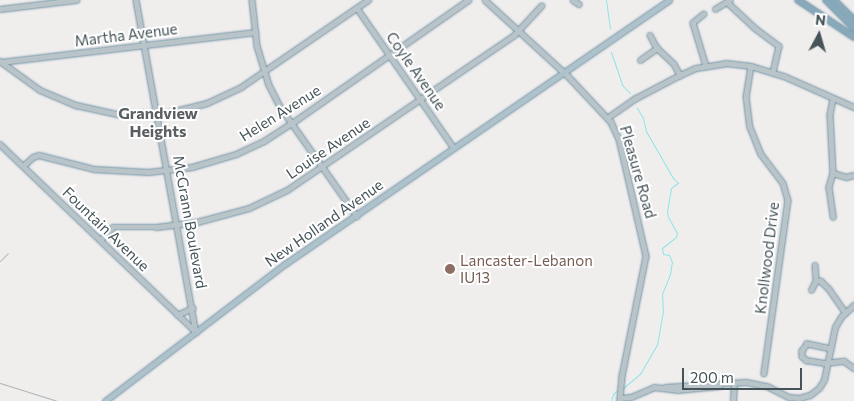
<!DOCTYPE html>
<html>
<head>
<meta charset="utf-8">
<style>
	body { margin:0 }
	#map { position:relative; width:854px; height:401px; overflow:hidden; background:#f0eded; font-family:Commissioner,sans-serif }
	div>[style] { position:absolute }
	.stream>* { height:1px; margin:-0.5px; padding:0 0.5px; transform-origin:0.5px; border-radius:0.5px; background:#8ce5e7 }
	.roads { filter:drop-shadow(0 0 1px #7294a5) drop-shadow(0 0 1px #7294a5) }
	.minor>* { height:4.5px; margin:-2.25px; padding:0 2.25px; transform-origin:2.25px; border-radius:2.25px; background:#b9c4c9 }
	.major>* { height:5px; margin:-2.5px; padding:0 2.5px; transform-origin:2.5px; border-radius:2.5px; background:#aec2cb }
	.highway>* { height:6px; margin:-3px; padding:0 3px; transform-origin:3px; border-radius:3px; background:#87a9ba }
	.rail>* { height:1px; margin:-0.5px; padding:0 0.5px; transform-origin:0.5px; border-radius:0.5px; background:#afb4b7 }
	.dots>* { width:14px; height:14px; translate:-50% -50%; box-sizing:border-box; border:2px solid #fff; border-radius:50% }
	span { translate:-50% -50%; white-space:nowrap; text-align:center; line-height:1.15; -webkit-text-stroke:4px #fff; paint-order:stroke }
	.street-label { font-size:15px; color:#465459 }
	.education-label { font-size:15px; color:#785e54 }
	.left { translate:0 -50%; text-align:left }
	.neighbourhood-label { font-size:16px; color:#5a5f61; font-weight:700 }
	.north { position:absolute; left:794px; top:10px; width:50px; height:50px; -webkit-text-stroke:4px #fff; paint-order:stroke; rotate:6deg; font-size:14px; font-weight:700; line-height:20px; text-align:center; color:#465459 }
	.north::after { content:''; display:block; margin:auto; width:18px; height:22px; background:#465459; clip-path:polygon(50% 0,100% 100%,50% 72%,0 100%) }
	.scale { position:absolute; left:682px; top:368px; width:120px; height:22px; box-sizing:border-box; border:2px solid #465459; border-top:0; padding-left:6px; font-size:15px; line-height:18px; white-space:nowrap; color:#465459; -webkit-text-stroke:4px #fff; paint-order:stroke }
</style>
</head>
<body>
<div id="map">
	<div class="stream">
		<div style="left:606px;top:0;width:29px;rotate:82deg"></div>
		<div style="left:611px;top:52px;width:36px;rotate:71deg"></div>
		<div style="left:623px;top:86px;width:10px;rotate:45deg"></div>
		<div style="left:622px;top:389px;width:23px;rotate:-40deg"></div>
		<div style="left:640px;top:374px;width:34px;rotate:-60deg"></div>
		<div style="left:657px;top:345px;width:34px;rotate:-80deg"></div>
		<div style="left:663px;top:312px;width:18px;rotate:-93deg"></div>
		<div style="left:662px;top:294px;width:22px;rotate:-68deg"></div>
		<div style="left:670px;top:274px;width:12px;rotate:-81deg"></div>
		<div style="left:672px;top:262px;width:8px;rotate:-113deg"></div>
		<div style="left:669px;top:255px;width:6px;rotate:-171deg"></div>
		<div style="left:663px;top:254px;width:6px;rotate:-99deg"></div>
		<div style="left:662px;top:248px;width:18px;rotate:-38deg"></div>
		<div style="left:676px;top:237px;width:4px;rotate:-76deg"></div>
		<div style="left:677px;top:233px;width:18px;rotate:-119deg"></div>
		<div style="left:668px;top:217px;width:6px;rotate:-99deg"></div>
		<div style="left:667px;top:211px;width:23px;rotate:-80deg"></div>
		<div style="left:671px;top:188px;width:9px;rotate:-36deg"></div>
		<div style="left:678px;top:183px;width:7px;rotate:-135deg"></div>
		<div style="left:673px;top:178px;width:54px;rotate:-119.9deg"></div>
		<div style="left:646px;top:131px;width:13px;rotate:-103deg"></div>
		<div style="left:643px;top:118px;width:12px;rotate:-121deg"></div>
		<div style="left:611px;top:401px;width:7px;rotate:-74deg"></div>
		<div style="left:613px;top:394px;width:6px;rotate:-39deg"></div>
	</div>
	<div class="roads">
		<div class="minor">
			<div style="left:136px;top:0;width:337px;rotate:79.8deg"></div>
			<div style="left:252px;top:0;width:46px;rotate:83.8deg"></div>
			<div style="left:257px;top:46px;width:39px;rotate:73deg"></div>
			<div style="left:268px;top:83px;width:28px;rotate:63deg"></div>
			<div style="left:281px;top:108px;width:132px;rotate:54.9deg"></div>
			<div style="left:485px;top:0;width:113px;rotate:42.5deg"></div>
			<div style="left:568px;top:76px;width:63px;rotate:46.9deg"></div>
			<div style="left:611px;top:122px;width:19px;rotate:65deg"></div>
			<div style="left:619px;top:139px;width:120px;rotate:77deg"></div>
			<div style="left:646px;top:256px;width:122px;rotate:101.3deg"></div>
			<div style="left:622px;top:376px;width:25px;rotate:95deg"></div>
			<div style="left:573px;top:0;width:7px;rotate:34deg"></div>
			<div style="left:727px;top:2px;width:38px;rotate:43deg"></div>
			<div style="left:755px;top:28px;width:30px;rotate:37deg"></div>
			<div style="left:779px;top:46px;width:27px;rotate:103deg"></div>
			<div style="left:357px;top:8px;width:170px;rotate:55.3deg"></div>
			<div style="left:0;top:9px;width:77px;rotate:-6.8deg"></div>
			<div style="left:715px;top:9px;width:17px;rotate:-31deg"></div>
			<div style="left:704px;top:14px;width:14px;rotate:141deg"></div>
			<div style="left:693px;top:23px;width:45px;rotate:73.2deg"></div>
			<div style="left:650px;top:35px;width:15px;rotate:62deg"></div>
			<div style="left:657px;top:48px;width:23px;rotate:43deg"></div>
			<div style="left:674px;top:64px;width:13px;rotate:61deg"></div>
			<div style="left:640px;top:60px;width:21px;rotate:-35deg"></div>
			<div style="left:0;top:61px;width:49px;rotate:35.9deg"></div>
			<div style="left:40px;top:90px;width:39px;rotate:23deg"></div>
			<div style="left:76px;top:105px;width:42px;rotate:12.4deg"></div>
			<div style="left:117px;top:114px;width:50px;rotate:-1.1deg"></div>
			<div style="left:167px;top:113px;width:41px;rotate:-14deg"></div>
			<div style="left:207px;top:103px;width:38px;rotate:-25deg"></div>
			<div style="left:241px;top:87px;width:154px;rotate:-34.4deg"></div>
			<div style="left:1px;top:62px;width:256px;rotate:-6.7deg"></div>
			<div style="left:751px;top:66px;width:30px;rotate:99deg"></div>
			<div style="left:746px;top:96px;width:31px;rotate:83deg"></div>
			<div style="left:750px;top:127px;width:29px;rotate:68deg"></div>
			<div style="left:761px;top:154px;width:36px;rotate:53deg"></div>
			<div style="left:783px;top:183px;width:18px;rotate:74deg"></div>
			<div style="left:788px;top:200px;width:175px;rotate:97.9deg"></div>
			<div style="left:833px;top:99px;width:15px;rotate:101deg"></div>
			<div style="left:830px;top:114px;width:59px;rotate:87.1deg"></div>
			<div style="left:833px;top:173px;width:15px;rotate:106deg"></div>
			<div style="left:829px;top:187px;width:30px;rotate:82deg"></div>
			<div style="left:607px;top:118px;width:35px;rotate:-35deg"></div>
			<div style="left:636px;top:98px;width:50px;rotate:-27.6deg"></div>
			<div style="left:680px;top:75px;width:17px;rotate:-24deg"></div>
			<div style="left:696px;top:68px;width:30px;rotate:-9deg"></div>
			<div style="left:726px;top:63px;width:25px;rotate:7deg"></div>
			<div style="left:751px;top:66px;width:34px;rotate:17deg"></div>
			<div style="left:784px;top:76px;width:77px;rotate:23.9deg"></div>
			<div style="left:0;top:144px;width:272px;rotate:43.8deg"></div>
			<div style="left:23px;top:166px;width:13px;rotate:-42deg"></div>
			<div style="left:33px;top:157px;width:6px;rotate:-18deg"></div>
			<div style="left:39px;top:155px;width:57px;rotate:14.3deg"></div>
			<div style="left:94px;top:169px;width:54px;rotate:3.2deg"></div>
			<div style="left:148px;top:172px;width:44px;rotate:-6.5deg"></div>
			<div style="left:192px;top:167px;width:46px;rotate:-16.5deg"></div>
			<div style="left:236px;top:154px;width:31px;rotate:-25deg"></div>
			<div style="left:264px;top:141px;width:33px;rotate:-33deg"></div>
			<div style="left:292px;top:123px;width:215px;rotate:-34.9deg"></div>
			<div style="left:833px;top:173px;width:14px;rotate:17deg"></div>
			<div style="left:846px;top:177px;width:8px;rotate:-14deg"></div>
			<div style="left:100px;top:240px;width:18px;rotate:-45deg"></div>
			<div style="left:113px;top:227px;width:43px"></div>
			<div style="left:156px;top:227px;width:41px;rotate:-7deg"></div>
			<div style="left:197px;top:222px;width:54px;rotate:-15.1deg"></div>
			<div style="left:249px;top:208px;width:42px;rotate:-25.3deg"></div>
			<div style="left:287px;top:190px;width:275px;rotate:-34.3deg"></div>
			<div style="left:514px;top:35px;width:40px;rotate:-47deg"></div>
			<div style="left:815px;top:265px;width:15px;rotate:86deg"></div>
			<div style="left:816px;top:280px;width:5px;rotate:11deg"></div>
			<div style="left:821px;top:281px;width:11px;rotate:45deg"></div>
			<div style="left:829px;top:289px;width:28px;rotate:55deg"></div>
			<div style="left:811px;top:290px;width:11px;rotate:-63deg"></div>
			<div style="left:177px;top:315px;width:17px;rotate:-24deg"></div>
			<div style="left:831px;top:349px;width:25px;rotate:-168deg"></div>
			<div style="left:807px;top:344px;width:9px;rotate:126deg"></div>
			<div style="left:802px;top:351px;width:5px;rotate:90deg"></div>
			<div style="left:802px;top:356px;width:6px;rotate:45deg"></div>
			<div style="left:806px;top:360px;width:18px;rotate:9deg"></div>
			<div style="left:824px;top:363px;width:20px;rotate:-6deg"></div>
			<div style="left:844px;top:361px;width:12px;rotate:35deg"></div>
			<div style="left:665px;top:387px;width:81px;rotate:-3.5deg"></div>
			<div style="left:746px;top:382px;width:21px;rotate:11deg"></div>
			<div style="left:767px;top:386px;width:25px;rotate:27deg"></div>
			<div style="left:789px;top:397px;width:10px;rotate:6deg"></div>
			<div style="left:799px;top:398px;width:11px;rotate:-15deg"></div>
			<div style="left:810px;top:395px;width:11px;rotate:-38deg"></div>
			<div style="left:819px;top:388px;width:9px;rotate:-58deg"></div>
			<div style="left:824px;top:380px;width:54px;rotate:-78.3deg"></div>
			<div style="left:835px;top:327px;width:12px;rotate:-59deg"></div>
			<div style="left:841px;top:317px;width:18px;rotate:-43deg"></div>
			<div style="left:620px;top:398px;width:11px;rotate:-5deg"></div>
			<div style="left:631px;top:397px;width:25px;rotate:-23deg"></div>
			<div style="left:654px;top:387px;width:23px;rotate:7deg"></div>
			<div style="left:677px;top:390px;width:42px;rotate:-5.4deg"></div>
			<div style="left:733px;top:401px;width:18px;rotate:-87deg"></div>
		</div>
		<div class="major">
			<div style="left:105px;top:401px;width:226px;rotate:-37.3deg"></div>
			<div style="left:285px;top:264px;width:466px;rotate:-34.5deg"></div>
		</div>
		<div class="highway">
			<div style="left:798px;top:0;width:67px;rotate:33.5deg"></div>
			<div style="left:826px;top:0;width:40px;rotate:45deg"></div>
			<div style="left:834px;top:0;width:28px;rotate:45deg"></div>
		</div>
	</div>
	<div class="rail">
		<div style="left:0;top:261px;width:11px;rotate:-45deg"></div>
		<div style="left:0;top:383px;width:60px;rotate:17.5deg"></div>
	</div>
	<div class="dots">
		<div style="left:450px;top:269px;background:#8d6e63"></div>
	</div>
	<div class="street-label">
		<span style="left:126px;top:35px;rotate:-7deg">Martha Avenue</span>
		<span style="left:416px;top:71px;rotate:55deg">Coyle Avenue</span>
		<span style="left:280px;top:113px;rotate:-32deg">Helen Avenue</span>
		<span style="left:328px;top:148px;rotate:-34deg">Louise Avenue</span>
		<span style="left:638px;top:172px;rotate:74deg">Pleasure Road</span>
		<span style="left:190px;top:222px;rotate:80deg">McGrann Boulevard</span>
		<span style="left:324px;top:223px;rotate:-35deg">New Holland Avenue</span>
		<span style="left:106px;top:229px;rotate:44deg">Fountain Avenue</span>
		<span style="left:767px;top:258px;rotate:-83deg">Knollwood Drive</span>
	</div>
	<div class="education-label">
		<span class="left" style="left:460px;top:269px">Lancaster-Lebanon<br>IU13</span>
	</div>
	<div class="neighbourhood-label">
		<span style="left:158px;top:122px">Grandview<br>Heights</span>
	</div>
	<div class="north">N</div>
	<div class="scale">200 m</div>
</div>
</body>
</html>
